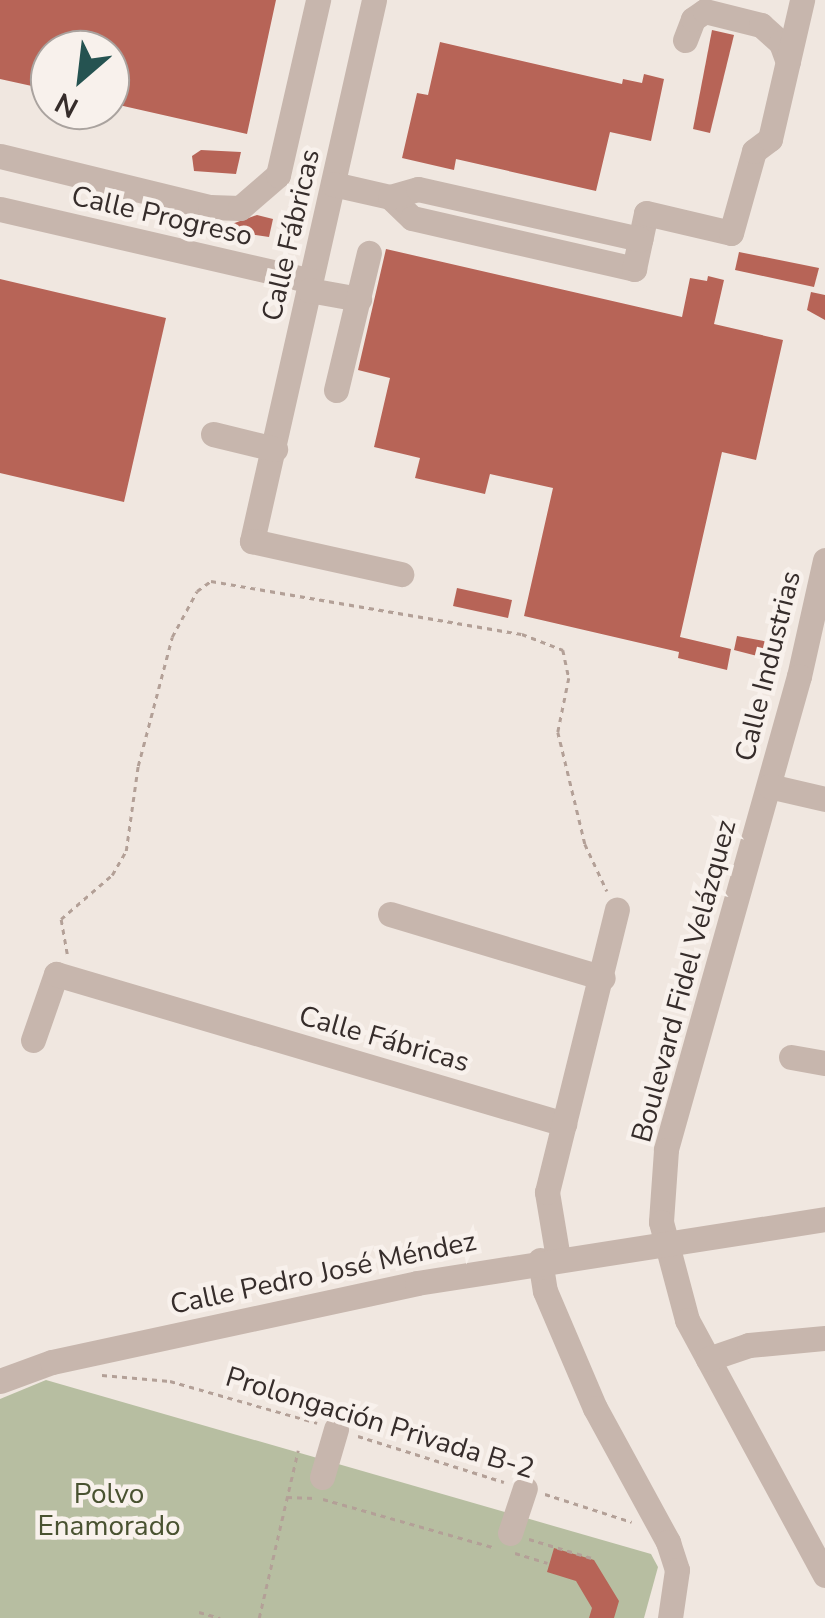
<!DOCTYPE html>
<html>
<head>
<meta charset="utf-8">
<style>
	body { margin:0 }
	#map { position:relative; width:825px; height:1618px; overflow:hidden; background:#f0e7e0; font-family:"Nunito Sans",sans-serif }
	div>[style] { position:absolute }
	.green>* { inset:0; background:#b7bea1 }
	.building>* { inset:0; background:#b76457 }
	.path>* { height:2.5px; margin-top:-1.25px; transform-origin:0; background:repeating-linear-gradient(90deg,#b3a097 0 5px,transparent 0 10px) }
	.minor>* { height:25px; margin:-12.5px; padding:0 12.5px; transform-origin:12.5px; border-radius:12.5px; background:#c7b6ad }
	span { translate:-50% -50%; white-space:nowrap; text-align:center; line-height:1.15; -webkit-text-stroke:9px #f8f1ec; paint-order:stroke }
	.street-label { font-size:28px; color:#362d2b }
	.park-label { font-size:28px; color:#495231 }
	.north { position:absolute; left:30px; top:30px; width:100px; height:100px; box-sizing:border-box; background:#f8f1ec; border:2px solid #aaa39f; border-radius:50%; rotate:208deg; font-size:28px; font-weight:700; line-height:40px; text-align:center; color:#362d2b }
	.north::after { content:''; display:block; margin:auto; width:35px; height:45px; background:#255351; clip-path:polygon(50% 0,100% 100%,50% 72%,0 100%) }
</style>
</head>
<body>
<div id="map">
	<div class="green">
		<div style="clip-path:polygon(46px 1380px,651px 1554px,658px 1567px,644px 1618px,0 1618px,0 1399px)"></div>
	</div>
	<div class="building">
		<div style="clip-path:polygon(0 0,276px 0,247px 134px,110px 103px,110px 50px,50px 50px,50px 90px,0 79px)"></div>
		<div style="clip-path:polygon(712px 30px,734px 35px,710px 133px,693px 129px)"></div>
		<div style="clip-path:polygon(440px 42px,622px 84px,623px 79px,642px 83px,644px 74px,664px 79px,651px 141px,610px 132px,596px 191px,456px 159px,454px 170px,402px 158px,417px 93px,428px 95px)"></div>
		<div style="clip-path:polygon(201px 150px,241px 152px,236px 174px,194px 171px,192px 156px)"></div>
		<div style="clip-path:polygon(257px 215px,273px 219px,269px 237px,218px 229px)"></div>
		<div style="clip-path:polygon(386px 249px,682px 317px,690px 278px,707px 281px,708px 276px,724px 280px,714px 324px,783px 340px,756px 460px,722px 452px,680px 637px,731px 649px,727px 670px,678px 658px,679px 652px,524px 616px,553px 488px,490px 474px,485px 494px,415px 478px,420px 458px,374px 447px,390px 378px,358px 370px)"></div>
		<div style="clip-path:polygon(739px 252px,819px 268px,814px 287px,735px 270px)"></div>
		<div style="clip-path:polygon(0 279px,166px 318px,124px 502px,0 473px)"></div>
		<div style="clip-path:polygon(811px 292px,825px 295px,825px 320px,807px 310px)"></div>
		<div style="clip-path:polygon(457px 588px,512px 600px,508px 618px,453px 606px)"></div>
		<div style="clip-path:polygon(737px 636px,769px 642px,765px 658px,734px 650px)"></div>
		<div style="clip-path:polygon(554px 1548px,594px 1560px,619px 1601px,614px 1618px,589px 1618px,592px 1608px,576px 1581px,547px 1572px)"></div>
	</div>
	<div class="path">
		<div style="left:67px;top:954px;width:36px;rotate:-100deg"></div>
		<div style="left:61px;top:919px;width:67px;rotate:-40.8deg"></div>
		<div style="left:112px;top:875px;width:28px;rotate:-60deg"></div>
		<div style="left:126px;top:851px;width:86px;rotate:-82deg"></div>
		<div style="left:138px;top:766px;width:133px;rotate:-75.2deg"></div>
		<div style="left:172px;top:637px;width:52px;rotate:-61.5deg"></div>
		<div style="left:197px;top:591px;width:17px;rotate:-36deg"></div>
		<div style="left:211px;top:581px;width:315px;rotate:9.7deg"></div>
		<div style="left:522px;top:634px;width:44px;rotate:21.3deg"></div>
		<div style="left:563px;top:650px;width:29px;rotate:78deg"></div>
		<div style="left:569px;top:678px;width:55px;rotate:101.5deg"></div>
		<div style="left:558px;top:732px;width:115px;rotate:76.4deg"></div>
		<div style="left:585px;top:844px;width:52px;rotate:64.9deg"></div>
		<div style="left:102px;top:1375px;width:68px;rotate:5deg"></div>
		<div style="left:170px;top:1381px;width:153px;rotate:15.9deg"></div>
		<div style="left:358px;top:1436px;width:153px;rotate:17.5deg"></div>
		<div style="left:545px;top:1494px;width:91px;rotate:17.8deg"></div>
		<div style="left:287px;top:1497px;width:28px;rotate:2deg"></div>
		<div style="left:323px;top:1499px;width:177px;rotate:15.8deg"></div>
		<div style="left:529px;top:1539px;width:69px;rotate:16.9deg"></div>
		<div style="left:515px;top:1553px;width:34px;rotate:17deg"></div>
		<div style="left:199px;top:1612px;width:22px;rotate:16deg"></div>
		<div style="left:259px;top:1618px;width:172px;rotate:-76.9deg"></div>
	</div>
	<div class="minor">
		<div style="left:374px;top:0;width:555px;rotate:102.71deg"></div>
		<div style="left:252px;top:541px;width:153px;rotate:12.5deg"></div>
		<div style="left:685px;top:40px;width:22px;rotate:-69deg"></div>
		<div style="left:693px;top:19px;width:14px;rotate:-34deg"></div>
		<div style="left:705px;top:11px;width:58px;rotate:14deg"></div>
		<div style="left:761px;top:25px;width:27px;rotate:42deg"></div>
		<div style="left:781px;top:43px;width:20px;rotate:70deg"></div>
		<div style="left:0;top:156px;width:216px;rotate:13.7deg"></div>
		<div style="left:210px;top:207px;width:30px;rotate:2deg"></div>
		<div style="left:240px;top:208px;width:50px;rotate:-41deg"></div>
		<div style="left:278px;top:175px;width:180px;rotate:-77.1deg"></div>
		<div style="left:333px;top:184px;width:58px;rotate:12.8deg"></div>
		<div style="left:390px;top:197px;width:30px;rotate:44deg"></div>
		<div style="left:412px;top:218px;width:228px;rotate:12.9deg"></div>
		<div style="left:634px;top:269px;width:57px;rotate:-77.9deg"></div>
		<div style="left:646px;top:213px;width:87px;rotate:13.2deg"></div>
		<div style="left:731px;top:233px;width:85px;rotate:-74.3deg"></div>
		<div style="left:754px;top:151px;width:20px;rotate:-37deg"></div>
		<div style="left:770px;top:139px;width:143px;rotate:-77deg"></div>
		<div style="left:390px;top:197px;width:29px;rotate:-16deg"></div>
		<div style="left:418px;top:189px;width:228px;rotate:12.7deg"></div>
		<div style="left:0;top:209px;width:319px;rotate:13deg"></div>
		<div style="left:309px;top:290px;width:51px;rotate:10.2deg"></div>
		<div style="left:336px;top:390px;width:141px;rotate:-76.5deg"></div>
		<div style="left:213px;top:434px;width:64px;rotate:13.6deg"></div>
		<div style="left:825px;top:560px;width:119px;rotate:102.6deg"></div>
		<div style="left:799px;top:676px;width:492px;rotate:105.7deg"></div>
		<div style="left:666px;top:1150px;width:72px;rotate:94deg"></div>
		<div style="left:661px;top:1222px;width:101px;rotate:75.1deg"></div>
		<div style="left:687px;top:1320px;width:290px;rotate:61.6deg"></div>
		<div style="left:769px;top:786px;width:57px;rotate:13.1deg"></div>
		<div style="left:390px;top:914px;width:222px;rotate:16.7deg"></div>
		<div style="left:33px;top:1040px;width:70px;rotate:-70.8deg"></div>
		<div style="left:56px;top:974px;width:530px;rotate:16.45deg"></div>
		<div style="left:791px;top:1057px;width:35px;rotate:10deg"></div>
		<div style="left:558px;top:1258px;width:67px;rotate:-99.5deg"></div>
		<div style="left:547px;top:1192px;width:291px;rotate:-76.1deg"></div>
		<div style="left:540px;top:1260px;width:31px;rotate:81deg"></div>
		<div style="left:545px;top:1291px;width:127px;rotate:66.9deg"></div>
		<div style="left:595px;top:1408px;width:153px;rotate:61.4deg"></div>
		<div style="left:668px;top:1542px;width:29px;rotate:72deg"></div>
		<div style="left:677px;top:1570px;width:49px;rotate:98.3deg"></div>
		<div style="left:708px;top:1359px;width:43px;rotate:-18.9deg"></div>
		<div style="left:749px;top:1345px;width:76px;rotate:-5.3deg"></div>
		<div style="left:0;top:1381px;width:55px;rotate:-20.1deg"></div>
		<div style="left:52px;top:1362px;width:373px;rotate:-12.2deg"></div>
		<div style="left:417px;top:1283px;width:413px;rotate:-8.9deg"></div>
		<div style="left:322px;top:1477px;width:50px;rotate:-73.7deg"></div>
		<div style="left:510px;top:1533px;width:47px;rotate:-71.6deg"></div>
	</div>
	<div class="street-label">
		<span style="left:162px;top:216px;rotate:13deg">Calle Progreso</span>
		<span style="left:291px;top:235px;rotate:-77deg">Calle Fábricas</span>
		<span style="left:768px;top:666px;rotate:-76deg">Calle Industrias</span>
		<span style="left:684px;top:981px;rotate:-75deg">Boulevard Fidel Velázquez</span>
		<span style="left:384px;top:1039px;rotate:16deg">Calle Fábricas</span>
		<span style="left:323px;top:1273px;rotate:-12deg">Calle Pedro José Méndez</span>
		<span style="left:380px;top:1423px;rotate:17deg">Prolongación Privada B-2</span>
	</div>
	<div class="park-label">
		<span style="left:109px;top:1510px">Polvo<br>Enamorado</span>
	</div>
	<div class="north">N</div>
</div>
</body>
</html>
